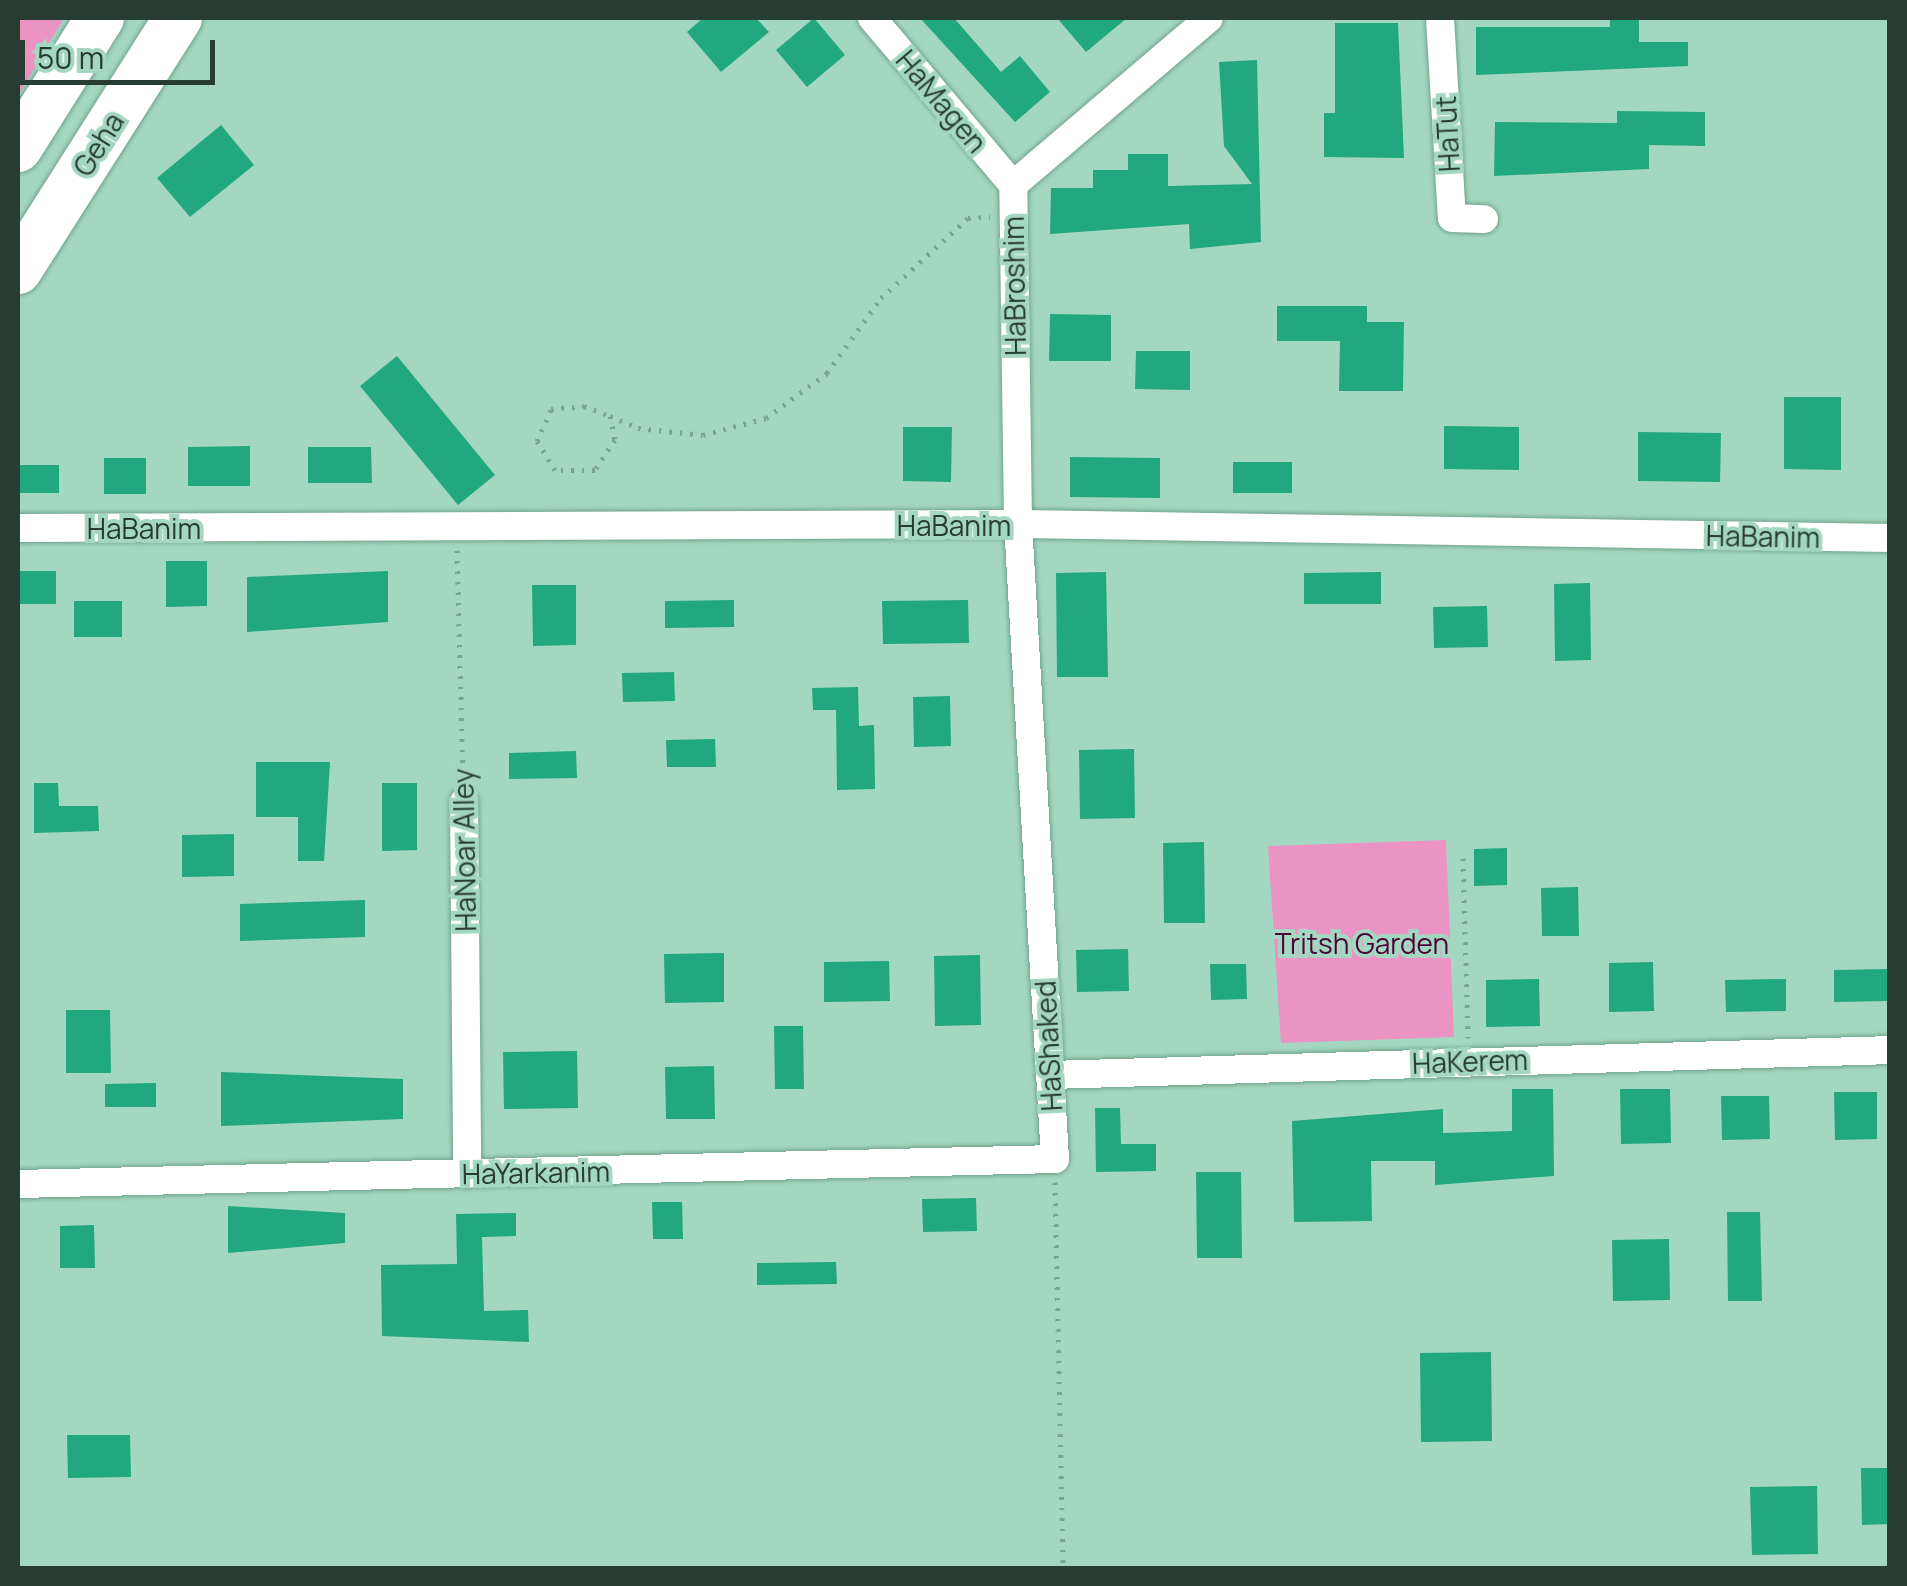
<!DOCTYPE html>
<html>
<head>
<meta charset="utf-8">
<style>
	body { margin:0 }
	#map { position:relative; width:1907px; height:1586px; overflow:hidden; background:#a4d7c1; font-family:Manrope,sans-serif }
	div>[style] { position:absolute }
	.green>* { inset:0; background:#eb94c4 }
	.building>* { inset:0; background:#22a87e }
	.path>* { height:5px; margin-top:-2.5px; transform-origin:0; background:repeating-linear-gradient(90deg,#7ba493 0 2.5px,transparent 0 10.5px) }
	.roads { filter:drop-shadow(0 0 2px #71a38d) drop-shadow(0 0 2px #71a38d) }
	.street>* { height:28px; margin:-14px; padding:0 14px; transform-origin:14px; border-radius:14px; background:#fff }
	.highway>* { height:48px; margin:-24px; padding:0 24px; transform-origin:24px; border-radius:24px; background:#fff }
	span { translate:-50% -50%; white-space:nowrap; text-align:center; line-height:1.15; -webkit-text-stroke:8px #a4d7c1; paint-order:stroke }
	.street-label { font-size:28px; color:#273c33 }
	.park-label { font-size:28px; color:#4d0536 }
	.frame { position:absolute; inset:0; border:20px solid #273c33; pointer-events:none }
	.scale { position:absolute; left:20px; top:40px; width:195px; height:45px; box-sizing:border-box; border:5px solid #273c33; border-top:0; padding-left:12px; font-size:30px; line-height:35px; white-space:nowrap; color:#273c33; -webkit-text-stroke:8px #a4d7c1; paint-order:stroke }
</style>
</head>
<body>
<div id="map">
	<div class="green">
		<div style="clip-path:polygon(18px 18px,64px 18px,18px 96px)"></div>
		<div style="clip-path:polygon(1446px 840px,1454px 1037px,1281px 1043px,1268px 846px)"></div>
	</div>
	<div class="building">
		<div style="clip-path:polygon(703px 18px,756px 18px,769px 32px,721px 72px,687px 32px)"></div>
		<div style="clip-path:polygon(814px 18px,845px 55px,807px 87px,776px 50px)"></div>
		<div style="clip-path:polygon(920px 18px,954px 18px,1001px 72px,1020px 56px,1050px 92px,1015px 122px)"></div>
		<div style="clip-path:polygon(1057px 18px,1127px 18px,1086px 52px)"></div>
		<div style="clip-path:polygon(1610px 19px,1639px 19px,1639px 42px,1688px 42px,1688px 66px,1476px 75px,1476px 27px,1610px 27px)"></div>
		<div style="clip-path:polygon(1335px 23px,1398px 23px,1404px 158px,1324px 157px,1324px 113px,1335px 113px)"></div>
		<div style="clip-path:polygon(1257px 60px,1261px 242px,1190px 249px,1189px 224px,1050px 234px,1051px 188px,1093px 188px,1093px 170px,1128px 170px,1128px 154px,1168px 154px,1168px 186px,1252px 184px,1224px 146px,1219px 62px)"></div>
		<div style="clip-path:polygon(1617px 111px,1705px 112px,1705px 146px,1649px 145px,1649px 169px,1494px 176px,1495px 122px,1617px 123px)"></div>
		<div style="clip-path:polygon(221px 125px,254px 165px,190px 217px,157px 178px)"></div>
		<div style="clip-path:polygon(1277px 306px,1367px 306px,1367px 322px,1404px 322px,1403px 391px,1339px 391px,1340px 341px,1277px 341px)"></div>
		<div style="clip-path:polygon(1050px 314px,1111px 315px,1111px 361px,1049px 361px)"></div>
		<div style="clip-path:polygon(1136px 351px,1190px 351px,1190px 390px,1135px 389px)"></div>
		<div style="clip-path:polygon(397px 356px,495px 475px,458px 505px,360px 386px)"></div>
		<div style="clip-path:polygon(1784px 397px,1841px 397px,1841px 470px,1784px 469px)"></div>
		<div style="clip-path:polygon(1444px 426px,1519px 427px,1519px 470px,1444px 469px)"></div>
		<div style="clip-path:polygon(903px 427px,952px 427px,951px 482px,903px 481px)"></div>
		<div style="clip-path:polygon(1638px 432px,1721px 433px,1720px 482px,1638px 481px)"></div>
		<div style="clip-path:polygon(250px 446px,250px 486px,188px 486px,188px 447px)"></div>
		<div style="clip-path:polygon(308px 447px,371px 447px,372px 483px,308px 483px)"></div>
		<div style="clip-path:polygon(1070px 457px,1160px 458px,1160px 498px,1070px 497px)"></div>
		<div style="clip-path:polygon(104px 458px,146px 458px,146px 494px,104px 494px)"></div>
		<div style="clip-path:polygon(1233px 462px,1292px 462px,1292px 493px,1233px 493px)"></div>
		<div style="clip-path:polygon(18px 465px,59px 465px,59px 493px,18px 493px)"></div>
		<div style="clip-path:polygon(166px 561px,207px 561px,207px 606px,166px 607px)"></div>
		<div style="clip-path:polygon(18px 571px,56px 571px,56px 604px,18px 604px)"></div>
		<div style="clip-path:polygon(388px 571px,388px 622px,247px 632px,247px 577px)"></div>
		<div style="clip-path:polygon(1106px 572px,1108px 677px,1057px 677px,1056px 573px)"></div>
		<div style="clip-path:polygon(1381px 572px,1381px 604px,1304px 604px,1304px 573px)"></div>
		<div style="clip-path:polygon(1590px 583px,1591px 660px,1555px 661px,1554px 584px)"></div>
		<div style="clip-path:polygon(532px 585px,576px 585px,576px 645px,533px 646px)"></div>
		<div style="clip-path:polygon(734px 600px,734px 627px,665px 628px,665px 601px)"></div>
		<div style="clip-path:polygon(968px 600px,969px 643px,883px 644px,882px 601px)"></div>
		<div style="clip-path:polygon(74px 601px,122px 601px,122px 637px,74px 637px)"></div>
		<div style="clip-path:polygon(1487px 606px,1488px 647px,1434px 648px,1433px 607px)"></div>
		<div style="clip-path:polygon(674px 672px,675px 701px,623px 702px,622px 673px)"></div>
		<div style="clip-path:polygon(858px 687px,859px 726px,874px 725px,875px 789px,837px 790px,836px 710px,813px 710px,812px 688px)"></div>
		<div style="clip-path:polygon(950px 696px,951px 746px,914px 747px,913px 697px)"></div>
		<div style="clip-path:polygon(715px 739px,716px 767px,667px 767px,666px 740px)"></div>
		<div style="clip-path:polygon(1134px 749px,1135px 818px,1080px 819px,1079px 750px)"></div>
		<div style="clip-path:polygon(576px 751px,577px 778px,509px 779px,509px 753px)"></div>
		<div style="clip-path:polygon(256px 762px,330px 762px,324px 861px,298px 861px,298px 817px,256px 817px)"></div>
		<div style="clip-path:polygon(34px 783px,58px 783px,59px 806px,98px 806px,99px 831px,34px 833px)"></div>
		<div style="clip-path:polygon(382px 783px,417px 783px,417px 850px,382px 851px)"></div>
		<div style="clip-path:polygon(234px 834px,234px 876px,182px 877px,182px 835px)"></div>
		<div style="clip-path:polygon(1204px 842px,1205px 923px,1164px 923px,1163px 843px)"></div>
		<div style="clip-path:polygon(1507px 848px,1507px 885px,1474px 886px,1474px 849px)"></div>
		<div style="clip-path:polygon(1578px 887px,1579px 936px,1542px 936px,1541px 888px)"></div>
		<div style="clip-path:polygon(365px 900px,365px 937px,240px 941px,240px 904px)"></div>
		<div style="clip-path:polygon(1128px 949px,1129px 991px,1077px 992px,1076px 950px)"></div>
		<div style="clip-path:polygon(724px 953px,724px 1002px,665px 1003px,664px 954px)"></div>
		<div style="clip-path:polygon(980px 955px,981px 1025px,935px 1026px,934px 956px)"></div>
		<div style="clip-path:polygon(889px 961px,890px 1001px,824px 1002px,824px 962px)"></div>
		<div style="clip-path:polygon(1653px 962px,1654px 1011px,1609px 1012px,1609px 963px)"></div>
		<div style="clip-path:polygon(1210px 964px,1246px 964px,1247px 999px,1211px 1000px)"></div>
		<div style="clip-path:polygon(1890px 969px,1890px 1001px,1834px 1002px,1834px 970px)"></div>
		<div style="clip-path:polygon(1539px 979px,1540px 1026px,1486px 1027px,1486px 980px)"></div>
		<div style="clip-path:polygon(1786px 979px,1786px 1011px,1726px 1012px,1725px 980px)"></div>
		<div style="clip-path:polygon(66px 1010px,110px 1010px,111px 1073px,66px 1073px)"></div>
		<div style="clip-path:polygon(774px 1026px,803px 1026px,804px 1089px,775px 1089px)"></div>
		<div style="clip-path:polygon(577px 1051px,578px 1108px,504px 1109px,503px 1052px)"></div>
		<div style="clip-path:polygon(714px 1066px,715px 1119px,666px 1119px,665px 1067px)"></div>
		<div style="clip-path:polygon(221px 1072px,403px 1079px,403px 1119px,221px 1126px)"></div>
		<div style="clip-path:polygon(156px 1083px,156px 1107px,105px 1107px,105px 1084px)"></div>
		<div style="clip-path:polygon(1512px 1089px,1553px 1089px,1554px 1176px,1435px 1185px,1435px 1161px,1371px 1161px,1372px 1221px,1294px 1222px,1292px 1121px,1443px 1109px,1443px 1133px,1512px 1131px)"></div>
		<div style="clip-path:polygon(1620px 1089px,1670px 1089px,1671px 1143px,1621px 1144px)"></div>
		<div style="clip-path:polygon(1834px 1092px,1877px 1092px,1877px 1139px,1835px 1140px)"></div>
		<div style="clip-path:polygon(1721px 1096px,1769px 1096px,1770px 1139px,1722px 1140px)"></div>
		<div style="clip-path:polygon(1095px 1108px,1120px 1108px,1121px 1144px,1156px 1144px,1156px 1171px,1096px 1172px)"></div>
		<div style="clip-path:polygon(1196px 1172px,1241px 1172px,1242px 1258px,1197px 1258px)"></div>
		<div style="clip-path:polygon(976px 1198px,977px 1231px,923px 1232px,922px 1199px)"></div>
		<div style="clip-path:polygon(652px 1202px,682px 1202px,683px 1239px,653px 1239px)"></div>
		<div style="clip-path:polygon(228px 1206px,345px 1213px,345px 1243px,228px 1253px)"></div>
		<div style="clip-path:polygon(1727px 1212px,1760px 1212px,1762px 1301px,1728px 1301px)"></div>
		<div style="clip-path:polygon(516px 1213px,516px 1236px,482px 1237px,484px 1311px,528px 1310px,529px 1342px,382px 1336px,381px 1265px,457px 1264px,456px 1214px)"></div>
		<div style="clip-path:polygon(94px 1225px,95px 1268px,60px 1268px,60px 1226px)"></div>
		<div style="clip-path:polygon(1669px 1239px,1670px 1300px,1613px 1301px,1612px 1240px)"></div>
		<div style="clip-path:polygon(836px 1262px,837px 1284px,757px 1285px,757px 1263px)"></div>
		<div style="clip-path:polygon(1491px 1352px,1492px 1441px,1421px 1442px,1420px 1353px)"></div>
		<div style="clip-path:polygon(67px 1435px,130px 1435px,131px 1477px,68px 1478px)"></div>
		<div style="clip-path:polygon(1861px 1468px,1890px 1468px,1890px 1524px,1862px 1525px)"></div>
		<div style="clip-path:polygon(1817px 1486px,1818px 1554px,1752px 1555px,1750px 1487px)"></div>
	</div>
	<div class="path">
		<div style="left:610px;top:416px;width:25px;rotate:78deg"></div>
		<div style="left:615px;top:440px;width:36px;rotate:124deg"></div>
		<div style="left:595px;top:470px;width:40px;rotate:180deg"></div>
		<div style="left:555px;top:470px;width:34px;rotate:-122deg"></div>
		<div style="left:537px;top:441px;width:35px;rotate:-66deg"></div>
		<div style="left:551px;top:409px;width:33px;rotate:-5deg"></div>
		<div style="left:584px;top:406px;width:28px;rotate:21deg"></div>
		<div style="left:610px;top:416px;width:30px;rotate:23deg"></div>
		<div style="left:638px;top:428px;width:65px;rotate:6.1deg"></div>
		<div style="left:703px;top:435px;width:65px;rotate:-15.1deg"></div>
		<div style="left:766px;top:418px;width:76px;rotate:-36.4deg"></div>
		<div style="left:827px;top:373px;width:92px;rotate:-54.2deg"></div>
		<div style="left:881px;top:298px;width:118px;rotate:-42.6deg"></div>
		<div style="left:968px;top:218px;width:22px;rotate:-3deg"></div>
		<div style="left:457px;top:550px;width:229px;rotate:88.5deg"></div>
		<div style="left:1463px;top:858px;width:180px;rotate:88.4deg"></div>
		<div style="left:1055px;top:1182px;width:386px;rotate:88.8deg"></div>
	</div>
	<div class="roads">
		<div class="street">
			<div style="left:872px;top:18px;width:219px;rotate:49.8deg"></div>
			<div style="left:1440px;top:18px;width:200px;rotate:86.6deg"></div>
			<div style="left:1452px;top:218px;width:32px;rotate:2deg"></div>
			<div style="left:18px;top:528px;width:1000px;rotate:-0.23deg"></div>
			<div style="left:1018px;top:524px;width:872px;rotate:0.92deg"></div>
			<div style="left:464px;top:802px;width:372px;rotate:89.5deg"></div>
			<div style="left:1050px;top:1075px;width:840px;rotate:-1.7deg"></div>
			<div style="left:18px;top:1184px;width:1037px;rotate:-1.38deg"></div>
			<div style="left:1055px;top:1159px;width:636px;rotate:-93.33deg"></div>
			<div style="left:1018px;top:524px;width:339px;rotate:-90.8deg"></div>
			<div style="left:1013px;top:185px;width:257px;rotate:-40.4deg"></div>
		</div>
		<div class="highway">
			<div style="left:18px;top:148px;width:154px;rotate:-57.8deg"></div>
			<div style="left:18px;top:270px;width:299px;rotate:-57.6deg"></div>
		</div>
	</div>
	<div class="street-label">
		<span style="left:942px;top:101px;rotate:50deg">HaMagen</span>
		<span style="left:1447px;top:134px;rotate:-93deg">HaTut</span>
		<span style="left:98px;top:144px;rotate:-58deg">Geha</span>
		<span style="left:1014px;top:286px;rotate:-91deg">HaBroshim</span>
		<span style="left:954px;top:525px">HaBanim</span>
		<span style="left:144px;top:528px">HaBanim</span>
		<span style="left:1763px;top:536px;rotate:1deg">HaBanim</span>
		<span style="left:464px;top:850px;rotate:-91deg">HaNoar Alley</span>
		<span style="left:1048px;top:1046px;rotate:-93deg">HaShaked</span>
		<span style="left:1470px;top:1061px;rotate:-2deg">HaKerem</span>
		<span style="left:536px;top:1172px;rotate:-1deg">HaYarkanim</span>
	</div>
	<div class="park-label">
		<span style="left:1362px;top:943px">Tritsh Garden</span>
	</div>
	<div class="frame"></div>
	<div class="scale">50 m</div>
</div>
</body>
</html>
